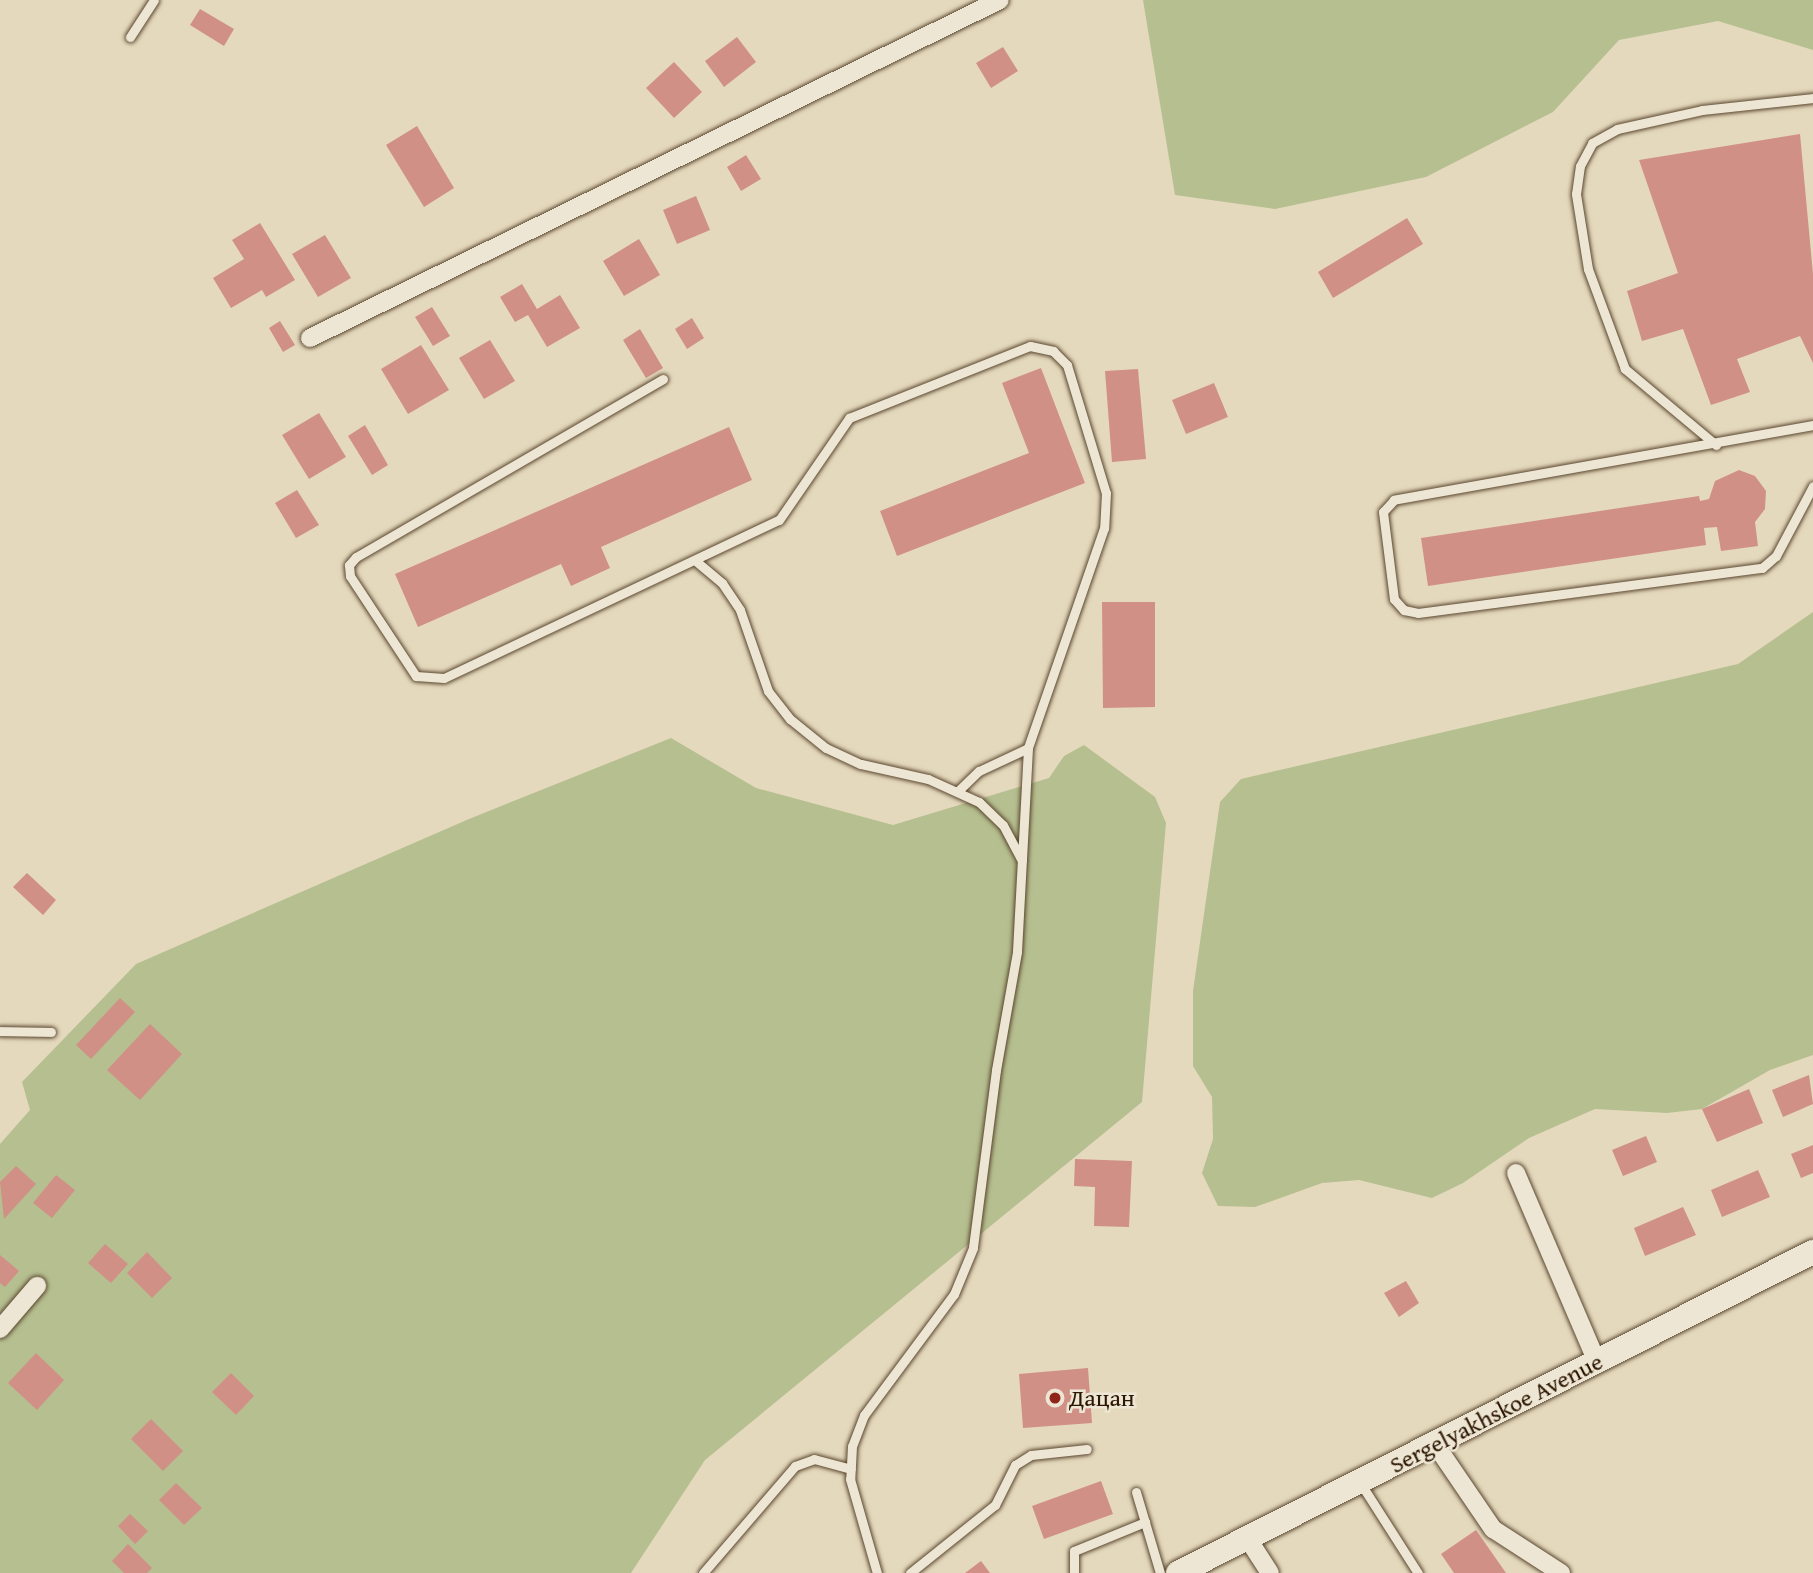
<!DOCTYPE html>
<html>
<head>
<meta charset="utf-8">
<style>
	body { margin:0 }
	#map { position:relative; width:1813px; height:1573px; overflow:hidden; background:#e5d9bd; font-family:"Gentium Book Plus",serif }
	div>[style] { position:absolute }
	.green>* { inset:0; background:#b6bf90 }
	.building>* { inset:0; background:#d09086 }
	.roads { filter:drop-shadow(0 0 2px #5a472f) drop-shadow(0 0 2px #5a472f) }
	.service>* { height:9px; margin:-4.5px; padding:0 4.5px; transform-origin:4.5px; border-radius:4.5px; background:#eee6d4 }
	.minor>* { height:18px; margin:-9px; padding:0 9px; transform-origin:9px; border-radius:9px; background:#eee6d4 }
	.secondary>* { height:24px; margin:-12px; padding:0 12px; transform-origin:12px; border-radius:12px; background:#eee6d4 }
	.dots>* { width:19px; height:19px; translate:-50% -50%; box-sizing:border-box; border:4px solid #eee6d4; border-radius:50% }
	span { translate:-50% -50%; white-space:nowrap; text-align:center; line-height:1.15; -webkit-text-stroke:5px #eee6d4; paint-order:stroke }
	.poi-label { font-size:24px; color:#2b1600 }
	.left { translate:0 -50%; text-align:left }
	.street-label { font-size:24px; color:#2b1600 }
</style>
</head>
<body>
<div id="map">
	<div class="green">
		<div style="clip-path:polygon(1143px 0,1813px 0,1813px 50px,1718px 21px,1619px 40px,1553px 112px,1426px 177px,1275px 209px,1175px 195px)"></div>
		<div style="clip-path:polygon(1813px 612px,1813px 1055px,1770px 1070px,1702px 1109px,1667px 1113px,1595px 1109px,1529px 1138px,1463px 1183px,1432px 1198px,1359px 1180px,1322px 1183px,1255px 1207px,1218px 1206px,1202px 1173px,1213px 1139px,1212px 1097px,1193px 1066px,1193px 991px,1220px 802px,1241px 779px,1738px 664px)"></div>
		<div style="clip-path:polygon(671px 738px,756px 788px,893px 825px,1049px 778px,1064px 756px,1084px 745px,1155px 797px,1166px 823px,1142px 1102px,705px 1460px,631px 1573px,0 1573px,0 1144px,30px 1110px,22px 1082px,136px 964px,469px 819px)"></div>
	</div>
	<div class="building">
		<div style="clip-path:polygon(200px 9px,234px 29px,224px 46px,190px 25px)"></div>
		<div style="clip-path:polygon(737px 37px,756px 62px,724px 87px,705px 61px)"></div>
		<div style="clip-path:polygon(1003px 47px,1018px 71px,991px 88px,976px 63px)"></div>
		<div style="clip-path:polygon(674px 62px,702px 92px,674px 118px,646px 88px)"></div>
		<div style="clip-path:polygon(417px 126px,454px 188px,424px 207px,386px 145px)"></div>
		<div style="clip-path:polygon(1800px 134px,1813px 274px,1813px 363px,1800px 336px,1737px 359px,1750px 392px,1711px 405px,1683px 329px,1642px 341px,1627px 291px,1678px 273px,1639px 160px)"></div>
		<div style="clip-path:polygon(746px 155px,761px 179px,741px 191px,727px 167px)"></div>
		<div style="clip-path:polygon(696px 196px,710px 230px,677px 244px,663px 210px)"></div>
		<div style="clip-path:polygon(1407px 218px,1423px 244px,1333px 298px,1318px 272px)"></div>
		<div style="clip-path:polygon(260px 223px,295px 280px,266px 297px,262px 290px,231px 308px,213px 278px,244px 259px,232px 240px)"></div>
		<div style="clip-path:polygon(325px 235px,351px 278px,318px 297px,292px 254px)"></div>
		<div style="clip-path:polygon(639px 239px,660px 275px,624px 296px,603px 261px)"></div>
		<div style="clip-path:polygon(522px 284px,537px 309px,560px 295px,580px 328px,547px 347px,528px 315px,515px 322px,500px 297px)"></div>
		<div style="clip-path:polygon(432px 307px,450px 336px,433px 346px,415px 317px)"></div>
		<div style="clip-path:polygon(692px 318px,704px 338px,687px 349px,675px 329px)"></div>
		<div style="clip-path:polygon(280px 321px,295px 345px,283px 352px,269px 328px)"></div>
		<div style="clip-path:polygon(640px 329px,663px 368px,646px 378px,623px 340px)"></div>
		<div style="clip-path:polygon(490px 340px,515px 381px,484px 399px,459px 358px)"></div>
		<div style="clip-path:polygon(421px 345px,449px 390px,408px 414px,381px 369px)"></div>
		<div style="clip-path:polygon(1041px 368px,1085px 483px,897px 556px,880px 511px,1029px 453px,1002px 383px)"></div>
		<div style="clip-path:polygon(1138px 369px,1146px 459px,1112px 462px,1105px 371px)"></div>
		<div style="clip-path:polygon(1214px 383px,1228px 417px,1186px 434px,1172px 400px)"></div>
		<div style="clip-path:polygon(319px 413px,346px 457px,309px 479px,282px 435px)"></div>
		<div style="clip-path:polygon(365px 425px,388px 465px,372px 475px,348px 436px)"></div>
		<div style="clip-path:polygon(729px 427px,752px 480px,601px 547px,610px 568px,571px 586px,561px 564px,418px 627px,395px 574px)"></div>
		<div style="clip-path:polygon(1739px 470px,1755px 476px,1766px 491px,1765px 509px,1755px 522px,1758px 546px,1721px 551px,1717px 527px,1704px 528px,1706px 545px,1428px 586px,1421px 538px,1699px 496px,1700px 501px,1709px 499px,1715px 481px)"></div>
		<div style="clip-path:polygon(297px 490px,319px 525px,296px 538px,275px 503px)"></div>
		<div style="clip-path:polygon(1102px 602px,1155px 602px,1155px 707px,1103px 708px)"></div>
		<div style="clip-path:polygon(27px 873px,56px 900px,43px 915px,13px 887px)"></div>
		<div style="clip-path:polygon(120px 998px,135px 1012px,91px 1059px,76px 1045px)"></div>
		<div style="clip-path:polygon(150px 1024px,182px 1054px,140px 1100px,107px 1070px)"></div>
		<div style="clip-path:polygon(1809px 1075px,1813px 1104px,1783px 1117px,1772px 1090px)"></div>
		<div style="clip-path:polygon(1749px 1089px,1763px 1123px,1717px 1142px,1702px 1109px)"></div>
		<div style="clip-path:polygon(1646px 1136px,1657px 1162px,1623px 1176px,1612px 1150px)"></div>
		<div style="clip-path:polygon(1813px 1145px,1813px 1173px,1801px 1178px,1791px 1154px)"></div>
		<div style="clip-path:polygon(1075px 1159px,1132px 1161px,1129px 1227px,1094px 1226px,1095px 1187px,1074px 1186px)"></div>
		<div style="clip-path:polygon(16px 1166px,36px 1184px,4px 1219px,0 1182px)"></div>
		<div style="clip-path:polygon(1758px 1170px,1770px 1197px,1722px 1217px,1711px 1190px)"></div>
		<div style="clip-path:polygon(56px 1175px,75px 1190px,52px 1218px,33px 1203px)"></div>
		<div style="clip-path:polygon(1683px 1207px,1696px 1235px,1645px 1256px,1634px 1228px)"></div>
		<div style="clip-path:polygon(105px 1244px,128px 1264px,111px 1283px,88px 1263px)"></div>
		<div style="clip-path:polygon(147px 1252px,172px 1278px,152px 1298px,127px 1273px)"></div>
		<div style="clip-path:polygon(0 1255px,19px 1271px,5px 1287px,0 1283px)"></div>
		<div style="clip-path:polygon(1406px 1281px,1419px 1303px,1399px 1317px,1384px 1293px)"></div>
		<div style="clip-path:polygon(36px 1353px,64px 1380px,37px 1410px,8px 1383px)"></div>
		<div style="clip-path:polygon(1088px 1368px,1092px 1423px,1023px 1428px,1019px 1374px)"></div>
		<div style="clip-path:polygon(231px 1373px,254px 1396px,236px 1415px,212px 1392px)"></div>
		<div style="clip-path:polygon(151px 1419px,183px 1451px,163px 1471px,131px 1439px)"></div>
		<div style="clip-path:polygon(1101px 1481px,1113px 1514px,1044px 1539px,1032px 1506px)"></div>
		<div style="clip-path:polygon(176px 1483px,202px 1508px,184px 1525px,159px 1500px)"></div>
		<div style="clip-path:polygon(130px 1514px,148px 1531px,135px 1544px,118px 1526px)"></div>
		<div style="clip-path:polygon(1476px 1530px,1506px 1573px,1454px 1573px,1441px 1554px)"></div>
		<div style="clip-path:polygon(128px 1544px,152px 1568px,147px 1573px,124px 1573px,112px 1561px)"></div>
		<div style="clip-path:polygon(981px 1561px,990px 1573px,965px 1573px)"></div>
	</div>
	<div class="roads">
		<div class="service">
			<div style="left:130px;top:37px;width:44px;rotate:-57deg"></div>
			<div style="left:663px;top:379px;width:355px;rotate:149.9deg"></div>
			<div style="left:356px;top:557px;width:11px;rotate:131deg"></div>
			<div style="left:349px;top:565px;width:11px;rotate:85deg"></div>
			<div style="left:350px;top:576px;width:120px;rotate:56.6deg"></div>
			<div style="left:416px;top:676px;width:28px;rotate:4deg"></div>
			<div style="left:444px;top:678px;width:370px;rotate:-25.3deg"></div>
			<div style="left:779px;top:520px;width:124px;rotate:-55.5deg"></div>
			<div style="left:849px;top:418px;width:195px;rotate:-21.7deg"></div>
			<div style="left:1030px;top:346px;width:24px;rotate:12deg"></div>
			<div style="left:1053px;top:351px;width:20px;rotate:45deg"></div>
			<div style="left:1067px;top:365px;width:134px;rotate:73.1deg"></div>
			<div style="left:1106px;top:493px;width:35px;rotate:93deg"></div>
			<div style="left:1104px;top:528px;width:233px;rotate:109.1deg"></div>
			<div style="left:1028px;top:748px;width:204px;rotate:93.1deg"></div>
			<div style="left:1017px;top:952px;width:120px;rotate:100.1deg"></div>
			<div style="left:996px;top:1070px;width:179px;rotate:97.4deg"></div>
			<div style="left:973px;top:1248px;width:50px;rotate:112.4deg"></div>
			<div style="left:954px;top:1294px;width:151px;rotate:126.6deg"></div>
			<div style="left:864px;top:1415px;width:33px;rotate:111deg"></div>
			<div style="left:852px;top:1446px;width:33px;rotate:93deg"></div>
			<div style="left:850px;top:1479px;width:98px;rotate:74deg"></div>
			<div style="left:1813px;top:425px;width:426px;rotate:169.9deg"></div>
			<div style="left:1394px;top:500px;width:16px;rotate:133deg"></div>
			<div style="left:1383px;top:512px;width:88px;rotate:82.8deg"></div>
			<div style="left:1394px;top:599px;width:15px;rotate:48deg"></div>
			<div style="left:1404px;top:610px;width:14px;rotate:12deg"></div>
			<div style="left:1418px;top:613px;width:347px;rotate:-7.5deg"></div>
			<div style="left:1762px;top:568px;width:18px;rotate:-41deg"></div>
			<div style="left:1776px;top:556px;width:79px;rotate:-62.1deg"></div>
			<div style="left:1716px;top:445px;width:119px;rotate:-140.1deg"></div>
			<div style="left:1625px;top:369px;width:107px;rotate:-110.3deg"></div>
			<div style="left:1588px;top:269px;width:76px;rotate:-99.1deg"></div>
			<div style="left:1576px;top:194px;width:28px;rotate:-82deg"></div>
			<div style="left:1580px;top:166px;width:26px;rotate:-62deg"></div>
			<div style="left:1592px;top:143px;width:29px;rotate:-29deg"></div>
			<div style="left:1617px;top:129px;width:87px;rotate:-12.6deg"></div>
			<div style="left:1702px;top:110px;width:112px;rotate:-6.2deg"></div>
			<div style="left:697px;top:562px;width:33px;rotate:40deg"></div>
			<div style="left:722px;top:583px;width:32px;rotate:56deg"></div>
			<div style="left:740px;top:610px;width:86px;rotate:70.9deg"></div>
			<div style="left:768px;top:691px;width:36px;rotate:52deg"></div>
			<div style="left:790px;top:719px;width:46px;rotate:38.9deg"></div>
			<div style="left:826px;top:748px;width:38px;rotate:25deg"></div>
			<div style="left:861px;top:764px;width:69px;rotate:12.6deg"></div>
			<div style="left:928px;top:779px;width:56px;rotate:24.3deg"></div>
			<div style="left:979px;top:802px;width:33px;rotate:44deg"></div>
			<div style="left:1003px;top:825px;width:40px;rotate:62deg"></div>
			<div style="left:958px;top:791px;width:29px;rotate:-44deg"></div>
			<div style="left:979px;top:771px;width:54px;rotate:-25.1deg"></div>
			<div style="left:0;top:1031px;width:51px;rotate:1.1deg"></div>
			<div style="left:1361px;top:1484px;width:106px;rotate:57.4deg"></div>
			<div style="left:1136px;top:1492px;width:84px;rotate:73.5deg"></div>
			<div style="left:703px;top:1573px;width:141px;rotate:-49.3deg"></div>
			<div style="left:795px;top:1466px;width:20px;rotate:-20deg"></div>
			<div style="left:814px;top:1459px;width:38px;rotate:15deg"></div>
			<div style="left:910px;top:1573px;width:109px;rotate:-38.7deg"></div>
			<div style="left:995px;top:1505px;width:45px;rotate:-63.4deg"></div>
			<div style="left:1015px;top:1465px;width:19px;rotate:-32deg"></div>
			<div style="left:1031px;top:1455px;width:56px;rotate:-6.1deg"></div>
			<div style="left:1074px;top:1573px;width:22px;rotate:-90deg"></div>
			<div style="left:1074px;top:1551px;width:77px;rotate:-22.2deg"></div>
		</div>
		<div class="minor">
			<div style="left:310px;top:338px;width:768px;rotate:-26.1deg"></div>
			<div style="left:1516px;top:1173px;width:206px;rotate:66.8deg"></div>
			<div style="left:0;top:1329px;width:57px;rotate:-49.3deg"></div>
			<div style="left:1435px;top:1444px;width:103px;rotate:55.7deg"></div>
			<div style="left:1493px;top:1529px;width:81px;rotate:32.9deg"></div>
			<div style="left:1248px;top:1539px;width:40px;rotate:57.1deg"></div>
		</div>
		<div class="secondary">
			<div style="left:1178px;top:1573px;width:712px;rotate:-26.82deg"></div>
		</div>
	</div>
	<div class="dots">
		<div style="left:1055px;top:1398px;background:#8f2418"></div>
	</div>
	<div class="poi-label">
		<span class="left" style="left:1069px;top:1398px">Дацан</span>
	</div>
	<div class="street-label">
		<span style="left:1496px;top:1413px;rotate:-27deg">Sergelyakhskoe Avenue</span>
	</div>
</div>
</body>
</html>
